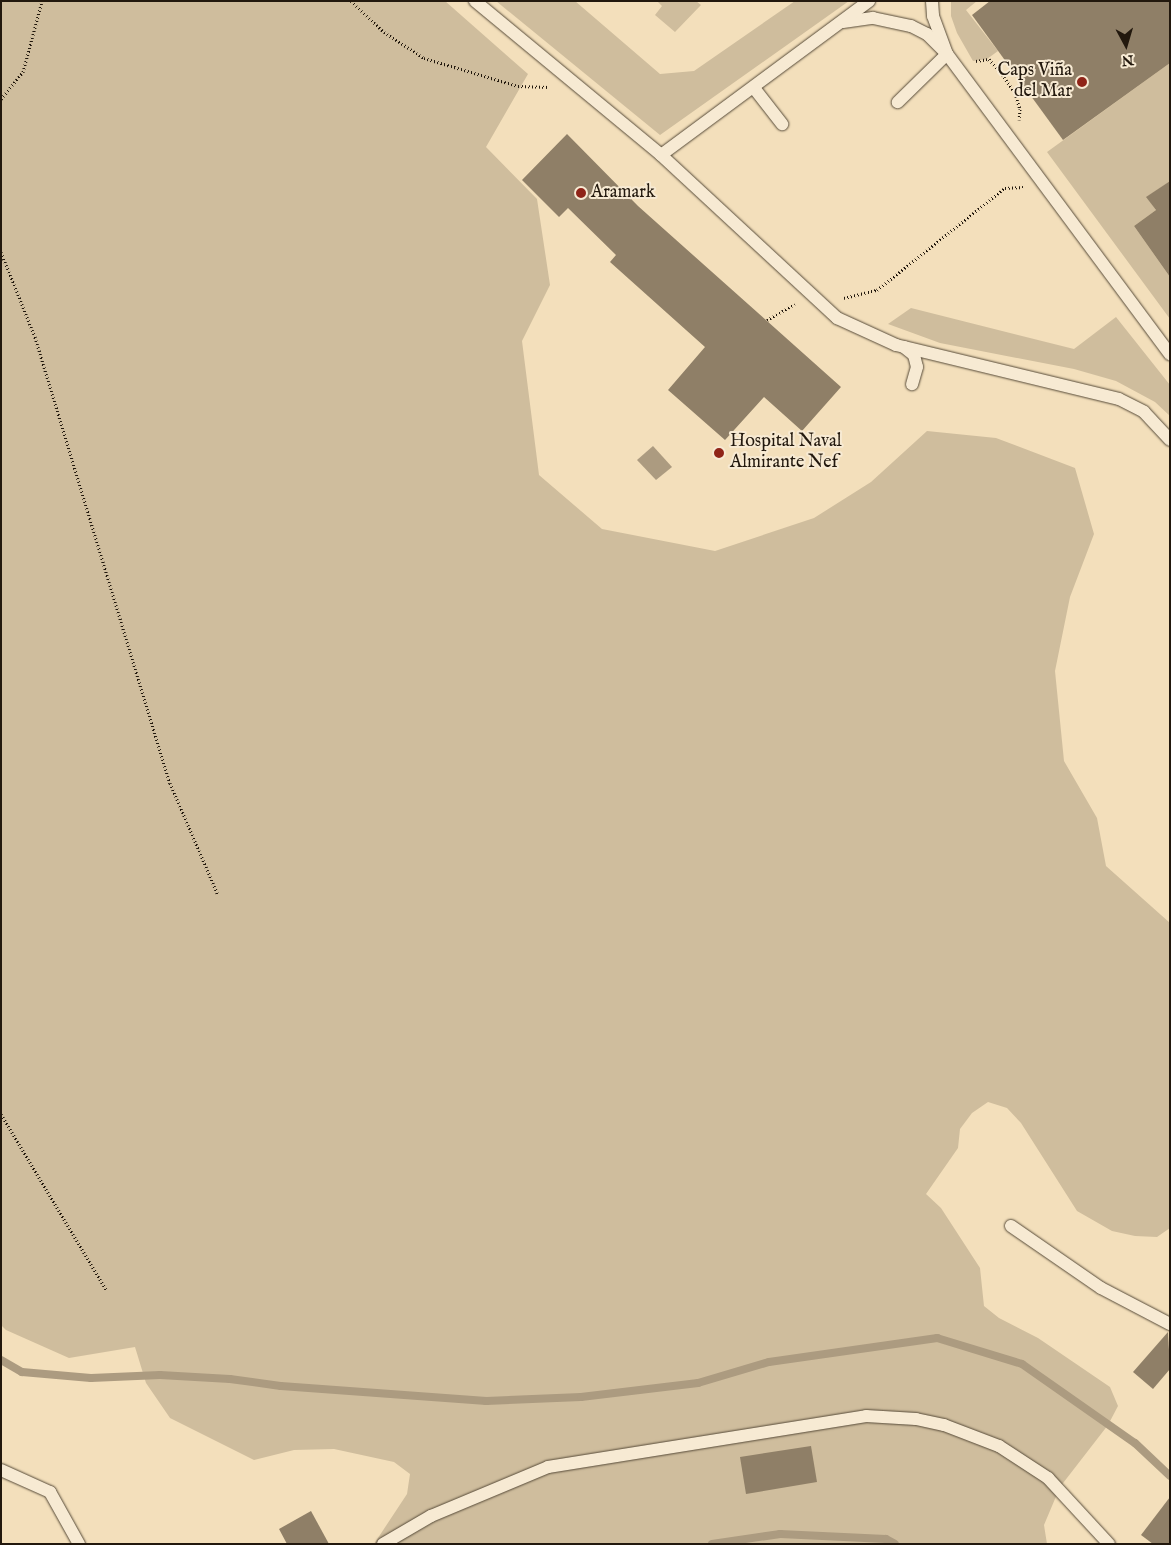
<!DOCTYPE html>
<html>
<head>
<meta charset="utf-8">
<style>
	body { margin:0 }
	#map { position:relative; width:1171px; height:1545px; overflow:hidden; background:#f3dfbb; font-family:"IM FELL English",serif }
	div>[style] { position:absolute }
	.green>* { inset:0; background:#cfbd9d }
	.water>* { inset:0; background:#ac9b80 }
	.stream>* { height:8px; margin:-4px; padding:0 4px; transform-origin:4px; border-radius:4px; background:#ac9b80 }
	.building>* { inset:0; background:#8f7f67 }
	.path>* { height:3px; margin-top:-1.5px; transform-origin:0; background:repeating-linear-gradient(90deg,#22180d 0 1px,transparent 0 3.5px) }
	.roads { filter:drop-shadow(0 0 1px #564a38) drop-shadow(0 0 1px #564a38) }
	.lane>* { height:12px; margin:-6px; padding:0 6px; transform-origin:6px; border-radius:6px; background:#f7ead3 }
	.dots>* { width:14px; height:14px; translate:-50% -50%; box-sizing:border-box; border:2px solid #f7ead3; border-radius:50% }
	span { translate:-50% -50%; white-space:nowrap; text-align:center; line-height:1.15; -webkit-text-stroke:4px #f7ead3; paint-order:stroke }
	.poi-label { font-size:18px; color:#22180d }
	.right { translate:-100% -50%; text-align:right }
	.left { translate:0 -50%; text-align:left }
	.frame { position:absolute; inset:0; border:2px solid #22180d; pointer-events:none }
	.north { position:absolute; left:1101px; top:20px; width:50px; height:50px; -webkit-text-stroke:4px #f7ead3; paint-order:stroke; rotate:174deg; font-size:14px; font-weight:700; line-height:20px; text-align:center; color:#22180d }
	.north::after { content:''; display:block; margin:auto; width:18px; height:22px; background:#22180d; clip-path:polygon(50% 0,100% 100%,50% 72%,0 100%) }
</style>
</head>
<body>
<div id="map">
	<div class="green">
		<div style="clip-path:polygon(1px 1px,445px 1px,528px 74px,486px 147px,537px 199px,550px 285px,522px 341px,539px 475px,602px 529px,715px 551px,814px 518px,871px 482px,927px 431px,996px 438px,1075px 468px,1094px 534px,1070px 597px,1055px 671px,1064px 761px,1097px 818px,1106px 866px,1170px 923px,1170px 1228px,1157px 1237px,1135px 1236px,1112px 1231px,1077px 1211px,1021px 1123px,1007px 1108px,988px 1102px,972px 1113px,960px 1129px,958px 1148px,926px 1194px,941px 1208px,980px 1268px,984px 1306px,999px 1318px,1038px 1338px,1110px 1387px,1118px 1406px,1108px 1425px,1060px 1487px,1044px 1525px,1047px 1544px,374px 1544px,407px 1494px,410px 1474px,394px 1462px,334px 1449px,294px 1450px,254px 1460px,170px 1418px,146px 1383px,135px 1347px,69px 1358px,6px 1330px,1px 1325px)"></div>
		<div style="clip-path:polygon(496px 1px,575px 1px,660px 74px,694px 71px,795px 1px,849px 1px,660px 135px)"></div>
		<div style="clip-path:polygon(657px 1px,696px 1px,701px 5px,675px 32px,655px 15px,662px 6px)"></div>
		<div style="clip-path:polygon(951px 1px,977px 1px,966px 10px,998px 51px,987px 59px,973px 61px,957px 33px,951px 16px)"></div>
		<div style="clip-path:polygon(1170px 63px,1170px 181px,1147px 197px,1156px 210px,1134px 226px,1170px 277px,1170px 319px,1047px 152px)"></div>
		<div style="clip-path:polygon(911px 308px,1074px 349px,1116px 317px,1170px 385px,1170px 416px,1155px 402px,1116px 381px,1074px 369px,940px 343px,888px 324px)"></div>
	</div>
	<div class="water">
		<div style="clip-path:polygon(653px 446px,672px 467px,656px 480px,637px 460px)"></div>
	</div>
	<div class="stream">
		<div style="left:1px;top:1360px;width:24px;rotate:30deg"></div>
		<div style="left:22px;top:1372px;width:69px;rotate:5deg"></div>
		<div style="left:91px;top:1378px;width:69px;rotate:-2.5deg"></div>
		<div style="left:160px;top:1375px;width:70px;rotate:3.3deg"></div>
		<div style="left:230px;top:1379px;width:51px;rotate:7.8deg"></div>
		<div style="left:281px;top:1386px;width:206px;rotate:4.2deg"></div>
		<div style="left:486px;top:1401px;width:95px;rotate:-2.4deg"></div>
		<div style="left:581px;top:1397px;width:118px;rotate:-6.8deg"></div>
		<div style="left:698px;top:1383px;width:74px;rotate:-16.5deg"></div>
		<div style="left:769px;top:1362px;width:170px;rotate:-8.1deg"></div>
		<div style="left:937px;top:1338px;width:89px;rotate:17deg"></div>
		<div style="left:1022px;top:1364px;width:138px;rotate:35deg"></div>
		<div style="left:1135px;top:1443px;width:48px;rotate:43.3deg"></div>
		<div style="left:712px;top:1544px;width:69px;rotate:-8.4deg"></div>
		<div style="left:780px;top:1534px;width:106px;rotate:2.7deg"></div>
		<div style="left:886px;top:1539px;width:10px;rotate:29deg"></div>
	</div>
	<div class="building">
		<div style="clip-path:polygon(990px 1px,1170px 1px,1170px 63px,1063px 140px,972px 15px)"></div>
		<div style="clip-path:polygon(567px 134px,638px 206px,841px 387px,802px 431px,764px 397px,725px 440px,668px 390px,705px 347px,610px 262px,616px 255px,568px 208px,559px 217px,522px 180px)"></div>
		<div style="clip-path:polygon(1170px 181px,1170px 277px,1134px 226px,1156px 210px,1146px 197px)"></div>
		<div style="clip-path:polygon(1168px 1332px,1170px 1369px,1153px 1389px,1133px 1372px)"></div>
		<div style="clip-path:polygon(811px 1446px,817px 1482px,746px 1494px,740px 1457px)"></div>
		<div style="clip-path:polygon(1170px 1497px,1170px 1544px,1153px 1544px,1141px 1535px)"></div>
		<div style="clip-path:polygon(311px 1511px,329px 1544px,287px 1544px,279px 1529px)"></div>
	</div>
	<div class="path">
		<div style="left:351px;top:1px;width:45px;rotate:43.2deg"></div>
		<div style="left:384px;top:32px;width:48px;rotate:33deg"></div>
		<div style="left:424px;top:58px;width:98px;rotate:16.6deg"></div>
		<div style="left:518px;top:86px;width:31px;rotate:2deg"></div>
		<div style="left:976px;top:61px;width:13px;rotate:-9deg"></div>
		<div style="left:989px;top:59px;width:23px;rotate:50deg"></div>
		<div style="left:1004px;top:77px;width:19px;rotate:55deg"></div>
		<div style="left:1015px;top:93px;width:17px;rotate:73deg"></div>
		<div style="left:1020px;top:109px;width:11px;rotate:95deg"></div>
		<div style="left:1px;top:99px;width:35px;rotate:-51deg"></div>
		<div style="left:23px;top:72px;width:73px;rotate:-75deg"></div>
		<div style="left:1px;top:252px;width:92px;rotate:68.2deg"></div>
		<div style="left:35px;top:337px;width:466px;rotate:73.2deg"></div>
		<div style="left:170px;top:783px;width:122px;rotate:66.8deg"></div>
		<div style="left:844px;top:298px;width:34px;rotate:-14deg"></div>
		<div style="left:877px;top:290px;width:164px;rotate:-38.6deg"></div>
		<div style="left:1005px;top:188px;width:18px;rotate:-3deg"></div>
		<div style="left:767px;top:320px;width:32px;rotate:-30deg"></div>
		<div style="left:1px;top:1114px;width:206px;rotate:59.1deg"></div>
	</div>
	<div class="roads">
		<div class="lane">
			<div style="left:475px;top:1px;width:241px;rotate:39.6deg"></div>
			<div style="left:661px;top:155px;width:240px;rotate:42.8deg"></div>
			<div style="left:837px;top:318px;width:65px;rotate:24.6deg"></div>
			<div style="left:896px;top:345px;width:229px;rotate:13.6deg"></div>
			<div style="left:1119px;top:399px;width:28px;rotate:27deg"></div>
			<div style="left:1144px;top:412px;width:38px;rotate:47deg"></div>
			<div style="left:932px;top:1px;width:15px;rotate:86deg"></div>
			<div style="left:933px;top:16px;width:40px;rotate:69.8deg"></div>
			<div style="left:947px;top:54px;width:374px;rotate:53.4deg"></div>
			<div style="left:843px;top:22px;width:30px;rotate:-8deg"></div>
			<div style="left:873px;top:18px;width:39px;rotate:12deg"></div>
			<div style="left:911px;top:26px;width:18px;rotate:27deg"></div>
			<div style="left:927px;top:34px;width:28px;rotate:45deg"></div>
			<div style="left:947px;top:54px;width:69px;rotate:135.6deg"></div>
			<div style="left:754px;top:88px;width:46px;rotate:52.1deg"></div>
			<div style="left:661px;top:155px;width:259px;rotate:-36.5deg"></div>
			<div style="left:904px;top:347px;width:13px;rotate:39deg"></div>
			<div style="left:914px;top:355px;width:12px;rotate:76deg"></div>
			<div style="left:917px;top:367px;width:18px;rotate:106deg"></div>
			<div style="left:1011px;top:1226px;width:109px;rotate:34.6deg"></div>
			<div style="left:1101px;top:1288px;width:78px;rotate:27.6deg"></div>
			<div style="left:1px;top:1470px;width:54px;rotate:24.2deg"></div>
			<div style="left:50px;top:1492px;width:60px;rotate:60.9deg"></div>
			<div style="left:383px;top:1544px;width:56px;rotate:-30.3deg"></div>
			<div style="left:431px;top:1516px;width:127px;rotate:-22.7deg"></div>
			<div style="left:548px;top:1467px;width:322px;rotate:-9.1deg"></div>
			<div style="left:866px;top:1416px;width:50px;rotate:3.4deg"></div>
			<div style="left:916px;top:1419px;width:29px;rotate:12deg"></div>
			<div style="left:944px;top:1425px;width:59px;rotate:20.9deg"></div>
			<div style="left:999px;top:1446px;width:59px;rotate:33.1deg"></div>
			<div style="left:1048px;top:1478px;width:90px;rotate:47.3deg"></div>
		</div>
	</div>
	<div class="dots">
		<div style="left:1082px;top:82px;background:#8f2418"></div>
		<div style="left:581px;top:193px;background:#8f2418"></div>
		<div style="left:719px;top:453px;background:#8f2418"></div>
	</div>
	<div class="poi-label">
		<span class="right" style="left:1072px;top:82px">Caps Viña<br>del Mar</span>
		<span class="left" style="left:591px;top:193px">Aramark</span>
		<span class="left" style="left:730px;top:453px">Hospital Naval<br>Almirante Nef</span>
	</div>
	<div class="frame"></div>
	<div class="north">N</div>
</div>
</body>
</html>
